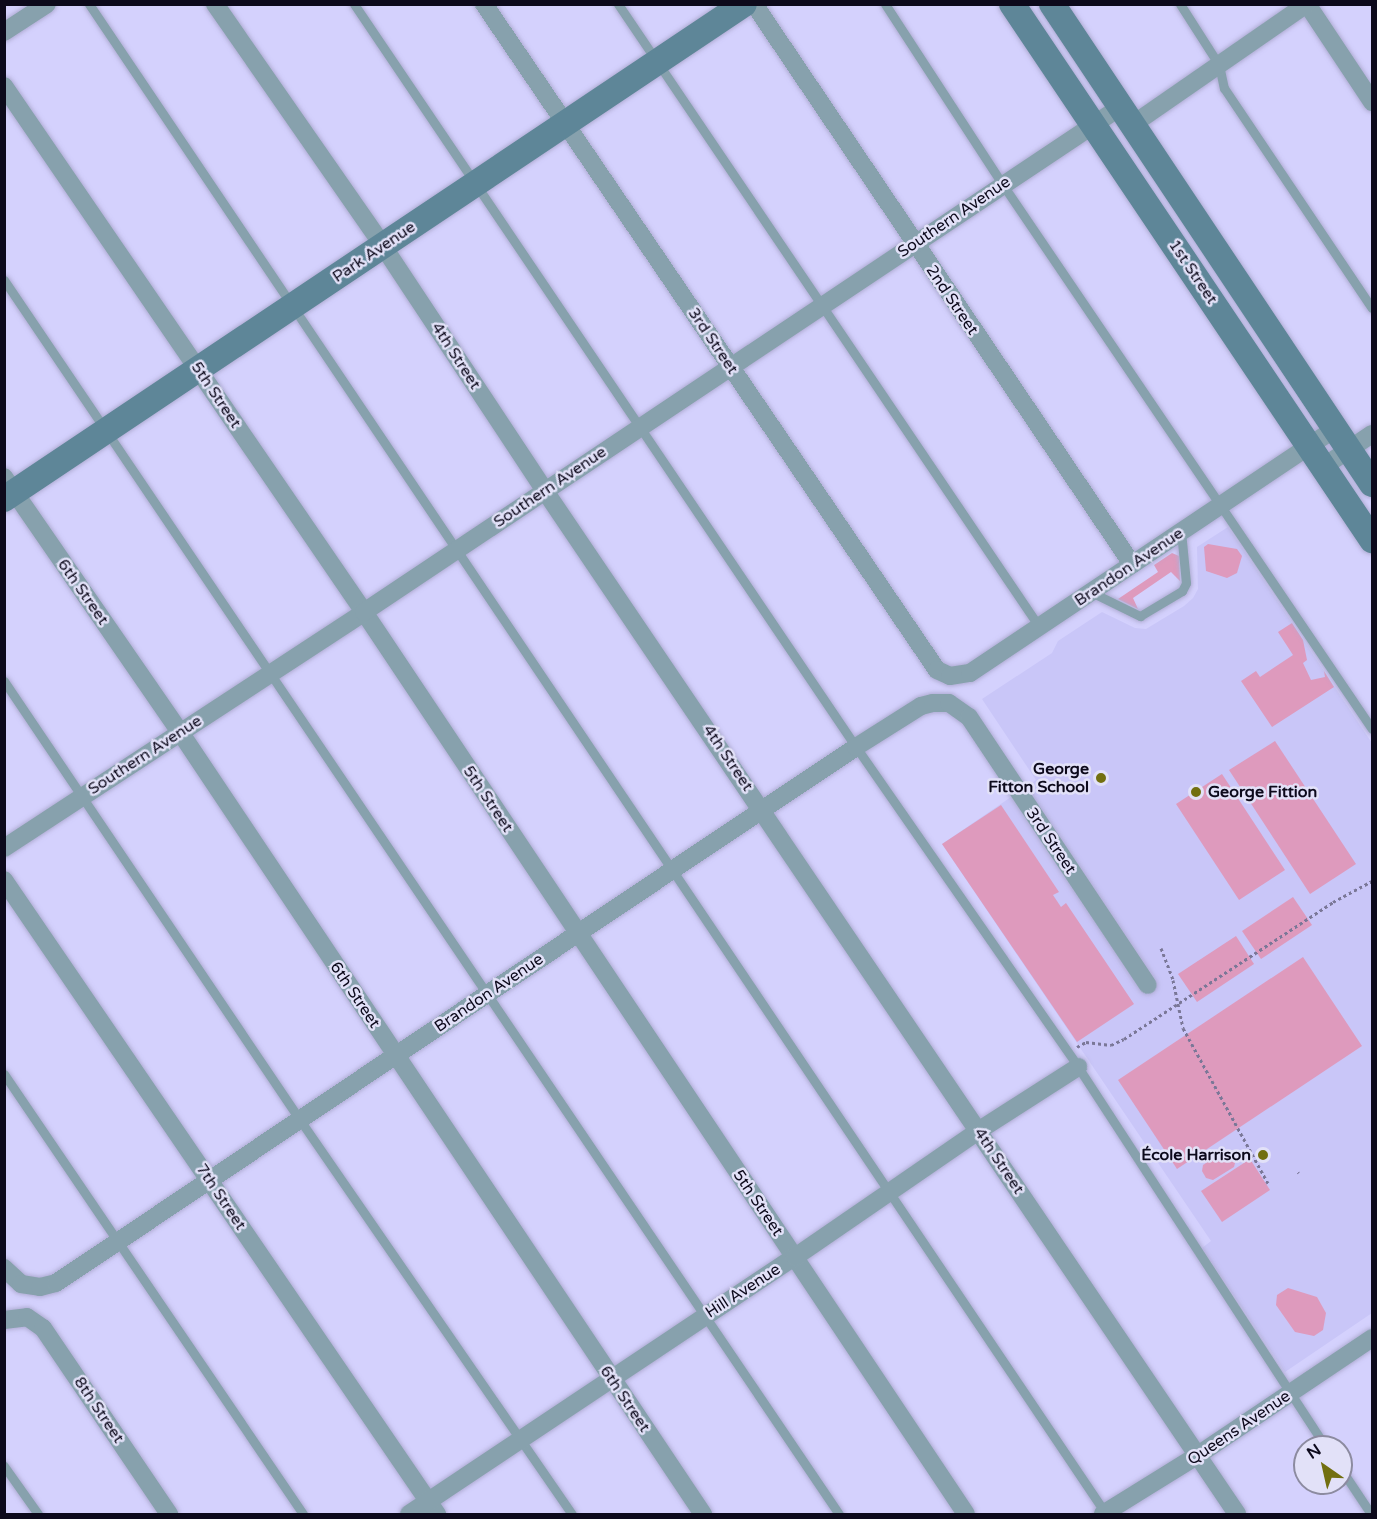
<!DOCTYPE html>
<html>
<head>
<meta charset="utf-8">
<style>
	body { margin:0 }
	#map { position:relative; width:1377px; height:1519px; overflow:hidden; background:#d4d1fd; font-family:"Varela Round",sans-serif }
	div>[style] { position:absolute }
	.built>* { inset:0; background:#c9c6f8 }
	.green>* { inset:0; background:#de9abd }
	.path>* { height:3px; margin-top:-1.5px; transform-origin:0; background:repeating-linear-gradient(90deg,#7a7797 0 3px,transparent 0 6px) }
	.roads { filter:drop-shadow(0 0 2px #b0add4) drop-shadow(0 0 2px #b0add4) }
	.lane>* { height:9px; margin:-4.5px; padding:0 4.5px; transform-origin:4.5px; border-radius:4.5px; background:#87a1ad }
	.street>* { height:18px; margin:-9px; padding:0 9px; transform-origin:9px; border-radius:9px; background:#87a1ad }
	.secondary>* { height:26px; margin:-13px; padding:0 13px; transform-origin:13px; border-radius:13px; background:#5e8698 }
	.dots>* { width:16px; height:16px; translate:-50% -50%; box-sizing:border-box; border:3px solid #e2e1f8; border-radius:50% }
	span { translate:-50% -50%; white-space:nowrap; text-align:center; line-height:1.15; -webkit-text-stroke:5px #e2e1f8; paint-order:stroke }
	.street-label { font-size:16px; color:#0c091b }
	.poi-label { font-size:16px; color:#0c091b; font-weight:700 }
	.right { translate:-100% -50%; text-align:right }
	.left { translate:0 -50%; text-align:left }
	.frame { position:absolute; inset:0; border:6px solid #0c091b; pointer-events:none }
	.north { position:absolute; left:1293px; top:1435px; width:60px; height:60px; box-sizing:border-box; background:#e2e1f8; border:2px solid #8c8ba0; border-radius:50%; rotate:326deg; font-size:16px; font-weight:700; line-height:24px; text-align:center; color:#0c091b }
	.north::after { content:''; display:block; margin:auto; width:21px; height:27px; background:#726f10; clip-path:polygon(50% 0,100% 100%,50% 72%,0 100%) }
</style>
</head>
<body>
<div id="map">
	<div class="built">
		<div style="clip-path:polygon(1228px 527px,1372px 743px,1372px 1313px,1285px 1372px,1202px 1248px,1211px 1241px,942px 844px,1036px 780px,982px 699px,1052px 653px,1058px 641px,1102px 612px,1135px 628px,1146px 629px,1184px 606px,1193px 598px,1198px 589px,1197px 547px)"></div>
	</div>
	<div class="green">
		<div style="clip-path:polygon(1208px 544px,1237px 549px,1242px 556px,1237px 573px,1227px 578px,1206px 571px,1204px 547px)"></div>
		<div style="clip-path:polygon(1172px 553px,1179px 556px,1180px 581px,1171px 572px,1133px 598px,1138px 609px,1118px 599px,1158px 572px,1154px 565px)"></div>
		<div style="clip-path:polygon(1292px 623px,1303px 640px,1307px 660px,1303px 663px,1311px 680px,1325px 677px,1324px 671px,1334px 687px,1272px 727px,1241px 681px,1256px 671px,1260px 677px,1293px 655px,1278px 632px)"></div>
		<div style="clip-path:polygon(1275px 741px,1356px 864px,1310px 894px,1229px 770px)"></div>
		<div style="clip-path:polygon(1222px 774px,1285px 870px,1239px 900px,1176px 804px)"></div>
		<div style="clip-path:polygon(1001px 805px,1059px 892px,1053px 895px,1061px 907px,1066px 903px,1134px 1004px,1077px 1042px,942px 844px)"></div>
		<div style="clip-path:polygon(1293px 897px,1312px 925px,1261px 959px,1242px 931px)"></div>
		<div style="clip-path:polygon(1236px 936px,1254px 964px,1197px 1002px,1178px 974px)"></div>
		<div style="clip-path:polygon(1303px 957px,1362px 1046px,1177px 1169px,1118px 1080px)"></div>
		<div style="clip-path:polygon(1224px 1151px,1231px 1152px,1236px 1159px,1234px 1167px,1213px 1180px,1206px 1178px,1202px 1171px,1203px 1165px)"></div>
		<div style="clip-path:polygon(1250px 1159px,1270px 1190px,1222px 1222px,1201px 1191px)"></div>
		<div style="clip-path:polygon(1288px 1288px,1317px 1297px,1326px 1313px,1323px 1330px,1314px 1336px,1295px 1332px,1276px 1305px,1277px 1295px)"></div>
	</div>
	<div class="path">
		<div style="left:1161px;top:948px;width:34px;rotate:69deg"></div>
		<div style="left:1173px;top:980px;width:49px;rotate:78.2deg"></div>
		<div style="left:1183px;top:1028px;width:177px;rotate:61.3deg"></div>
		<div style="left:1077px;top:1047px;width:10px;rotate:-29deg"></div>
		<div style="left:1086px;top:1042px;width:25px;rotate:7deg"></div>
		<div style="left:1111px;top:1045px;width:14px;rotate:-25deg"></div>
		<div style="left:1124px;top:1039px;width:250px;rotate:-33.2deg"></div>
		<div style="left:1333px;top:902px;width:44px;rotate:-28.3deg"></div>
		<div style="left:1298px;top:1172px;width:1px;rotate:45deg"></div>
	</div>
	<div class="roads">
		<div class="lane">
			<div style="left:89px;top:4px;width:1821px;rotate:56.04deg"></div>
			<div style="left:354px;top:4px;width:897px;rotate:55.96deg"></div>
			<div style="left:856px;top:747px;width:389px;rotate:55.2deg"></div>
			<div style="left:1078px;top:1067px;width:454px;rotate:56.9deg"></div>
			<div style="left:618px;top:4px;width:753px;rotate:55.93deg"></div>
			<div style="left:885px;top:4px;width:216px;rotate:56.9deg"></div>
			<div style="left:1003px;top:185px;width:657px;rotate:55.85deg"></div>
			<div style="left:1180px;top:4px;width:72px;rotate:57.4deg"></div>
			<div style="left:1219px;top:65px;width:24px;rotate:78deg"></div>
			<div style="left:1224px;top:88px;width:265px;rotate:56.1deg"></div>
			<div style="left:4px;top:280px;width:1490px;rotate:55.92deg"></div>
			<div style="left:1091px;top:592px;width:55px;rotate:26.1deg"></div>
			<div style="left:1140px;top:616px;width:49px;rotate:-30.8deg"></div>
			<div style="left:1182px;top:591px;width:9px;rotate:-63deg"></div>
			<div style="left:1186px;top:583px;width:52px;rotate:-95.5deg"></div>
			<div style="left:4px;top:681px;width:529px;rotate:56.01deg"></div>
			<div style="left:300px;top:1120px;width:479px;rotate:55.4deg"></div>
			<div style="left:4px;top:1074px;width:532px;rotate:55.8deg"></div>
			<div style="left:4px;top:1466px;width:59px;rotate:54.7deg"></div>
			<div style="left:1341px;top:1469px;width:54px;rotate:56.3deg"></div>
		</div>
		<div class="street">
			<div style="left:215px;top:4px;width:295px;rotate:55.2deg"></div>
			<div style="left:383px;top:246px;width:294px;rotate:56.5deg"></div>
			<div style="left:545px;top:491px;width:1235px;rotate:55.92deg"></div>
			<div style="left:484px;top:4px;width:805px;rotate:55.78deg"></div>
			<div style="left:937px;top:670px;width:14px;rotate:25deg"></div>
			<div style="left:950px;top:676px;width:20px;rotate:-9deg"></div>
			<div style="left:970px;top:673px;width:439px;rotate:-33.8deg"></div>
			<div style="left:754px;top:4px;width:676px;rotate:55.98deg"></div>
			<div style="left:1307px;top:4px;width:118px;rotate:56.4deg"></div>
			<div style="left:4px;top:32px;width:51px;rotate:-33.1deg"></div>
			<div style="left:4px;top:86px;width:637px;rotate:55.61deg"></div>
			<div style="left:364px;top:612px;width:1084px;rotate:56.28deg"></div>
			<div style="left:1132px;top:125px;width:213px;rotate:-34.7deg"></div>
			<div style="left:1323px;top:467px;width:59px;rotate:-34deg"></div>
			<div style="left:4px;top:477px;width:310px;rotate:55.4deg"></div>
			<div style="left:180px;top:732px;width:941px;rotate:56.23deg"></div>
			<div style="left:4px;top:848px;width:430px;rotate:-33.2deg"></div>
			<div style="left:364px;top:612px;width:908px;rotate:-33.73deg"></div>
			<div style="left:4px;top:880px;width:768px;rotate:55.67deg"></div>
			<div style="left:4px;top:1268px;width:23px;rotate:43deg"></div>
			<div style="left:21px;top:1284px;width:19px;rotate:9deg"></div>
			<div style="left:40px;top:1287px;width:16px;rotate:-14deg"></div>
			<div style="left:56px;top:1283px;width:963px;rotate:-33.82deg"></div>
			<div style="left:856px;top:747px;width:77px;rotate:-32.2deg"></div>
			<div style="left:921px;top:706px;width:12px;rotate:-14deg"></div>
			<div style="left:933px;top:703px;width:16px"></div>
			<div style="left:949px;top:703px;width:24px;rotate:35deg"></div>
			<div style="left:969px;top:717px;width:322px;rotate:56.3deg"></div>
			<div style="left:4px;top:1320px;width:23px;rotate:-7deg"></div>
			<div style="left:27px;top:1317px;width:19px;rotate:35deg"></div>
			<div style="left:43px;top:1328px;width:225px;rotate:55.9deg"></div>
			<div style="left:409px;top:1514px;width:464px;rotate:-33.7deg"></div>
			<div style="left:795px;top:1257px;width:222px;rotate:-34.5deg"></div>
			<div style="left:978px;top:1131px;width:119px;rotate:-32.6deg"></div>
			<div style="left:1103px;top:1514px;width:112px;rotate:-31.8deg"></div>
			<div style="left:1198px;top:1455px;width:210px;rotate:-33.9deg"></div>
		</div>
		<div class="secondary">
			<div style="left:1012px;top:4px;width:646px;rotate:56.11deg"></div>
			<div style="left:1052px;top:4px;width:577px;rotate:56.31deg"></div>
			<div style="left:4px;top:499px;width:890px;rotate:-33.78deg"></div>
		</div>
	</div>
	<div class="dots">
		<div style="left:1101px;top:778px;background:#726f10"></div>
		<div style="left:1196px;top:792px;background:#726f10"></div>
		<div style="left:1263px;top:1155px;background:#726f10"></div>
	</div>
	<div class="street-label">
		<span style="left:954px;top:217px;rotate:-34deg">Southern Avenue</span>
		<span style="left:374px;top:252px;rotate:-34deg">Park Avenue</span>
		<span style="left:1193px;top:272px;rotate:56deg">1st Street</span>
		<span style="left:952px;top:300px;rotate:56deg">2nd Street</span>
		<span style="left:713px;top:341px;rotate:56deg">3rd Street</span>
		<span style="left:456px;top:356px;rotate:57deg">4th Street</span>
		<span style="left:216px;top:395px;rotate:56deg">5th Street</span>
		<span style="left:550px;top:487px;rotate:-34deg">Southern Avenue</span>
		<span style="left:1129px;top:567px;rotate:-34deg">Brandon Avenue</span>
		<span style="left:83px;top:592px;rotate:55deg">6th Street</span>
		<span style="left:145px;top:755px;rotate:-33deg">Southern Avenue</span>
		<span style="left:728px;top:758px;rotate:56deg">4th Street</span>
		<span style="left:488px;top:799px;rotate:56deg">5th Street</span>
		<span style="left:1051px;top:841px;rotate:56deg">3rd Street</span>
		<span style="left:489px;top:993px;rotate:-34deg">Brandon Avenue</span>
		<span style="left:355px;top:995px;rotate:56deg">6th Street</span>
		<span style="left:999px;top:1161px;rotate:56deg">4th Street</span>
		<span style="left:221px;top:1197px;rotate:56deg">7th Street</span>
		<span style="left:758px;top:1203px;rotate:56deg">5th Street</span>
		<span style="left:743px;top:1291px;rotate:-33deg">Hill Avenue</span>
		<span style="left:625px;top:1399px;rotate:56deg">6th Street</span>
		<span style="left:99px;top:1410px;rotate:56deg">8th Street</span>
		<span style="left:1239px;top:1428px;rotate:-34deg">Queens Avenue</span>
	</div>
	<div class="poi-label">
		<span class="right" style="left:1089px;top:778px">George<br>Fitton School</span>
		<span class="left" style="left:1208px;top:792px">George Fittion</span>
		<span class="right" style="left:1251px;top:1155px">École Harrison</span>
	</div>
	<div class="frame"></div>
	<div class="north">N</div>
</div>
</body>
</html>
